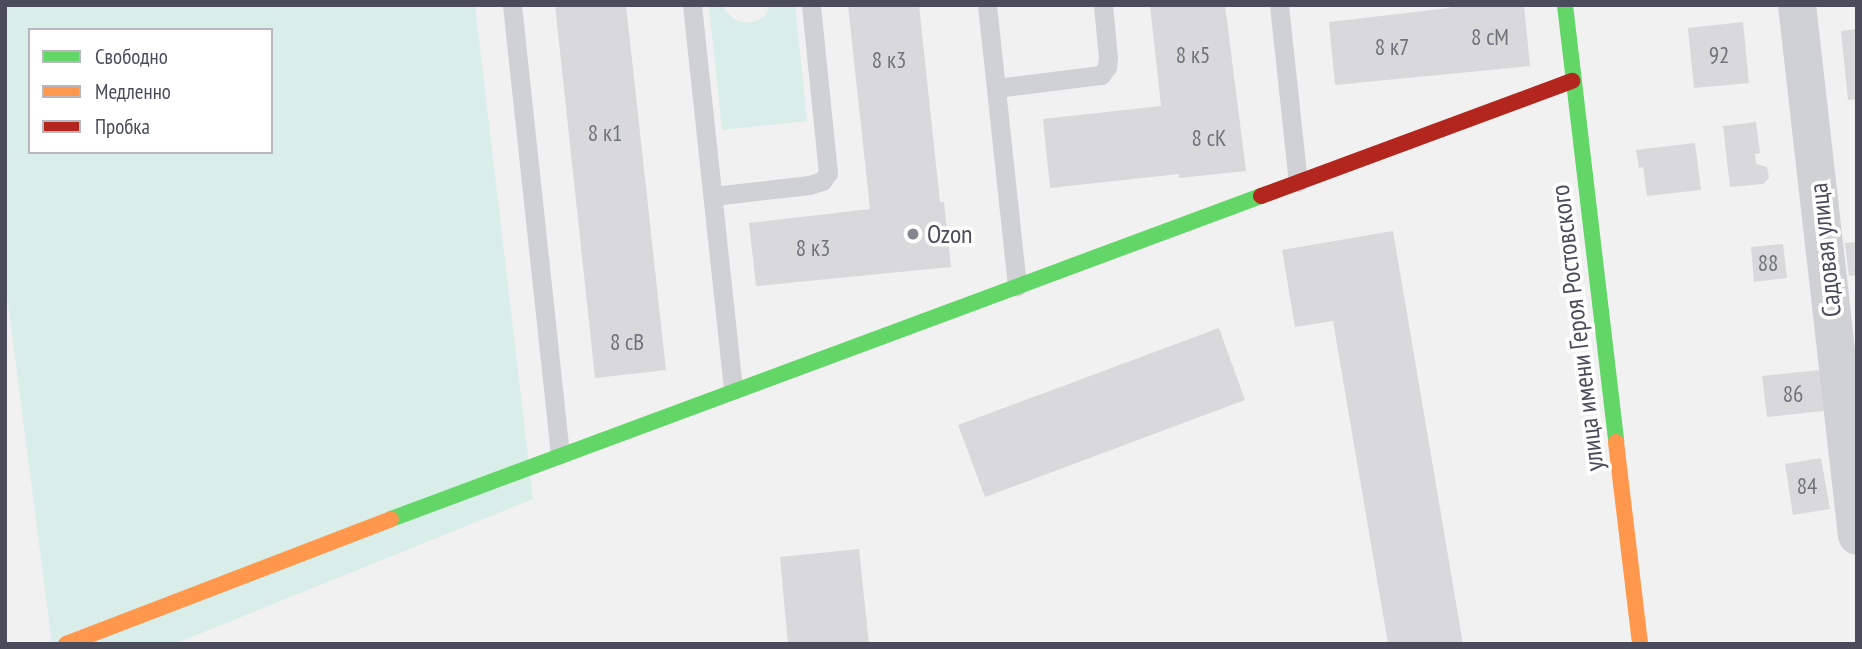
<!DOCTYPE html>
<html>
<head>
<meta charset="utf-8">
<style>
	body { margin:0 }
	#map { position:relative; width:1862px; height:649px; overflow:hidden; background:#f1f1f1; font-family:"PT Sans Narrow",sans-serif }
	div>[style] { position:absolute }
	.green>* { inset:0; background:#d9ede9 }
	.building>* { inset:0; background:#d9d9db }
	.lane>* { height:19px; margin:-9.5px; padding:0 9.5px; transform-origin:9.5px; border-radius:9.5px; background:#d0d1d4 }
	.street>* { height:38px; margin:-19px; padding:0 19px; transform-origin:19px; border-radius:19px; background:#d0d1d4 }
	.fast>* { height:16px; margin:-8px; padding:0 8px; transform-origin:8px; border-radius:8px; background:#63d668 }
	.slow>* { height:16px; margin:-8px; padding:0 8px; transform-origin:8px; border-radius:8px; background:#ff974d }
	.jam>* { height:16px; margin:-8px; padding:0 8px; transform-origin:8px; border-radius:8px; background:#b3261e }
	.dots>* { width:19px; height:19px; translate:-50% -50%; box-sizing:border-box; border:4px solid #fff; border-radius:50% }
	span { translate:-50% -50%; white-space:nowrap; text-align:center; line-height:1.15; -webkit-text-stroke:7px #fff; paint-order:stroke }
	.number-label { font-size:23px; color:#6f717c }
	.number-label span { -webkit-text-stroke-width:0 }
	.poi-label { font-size:26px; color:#4a4c5b }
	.left { translate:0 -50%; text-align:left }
	.street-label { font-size:26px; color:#4a4c5b }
	.frame { position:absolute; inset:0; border:7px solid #4a4c5b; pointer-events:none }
	.legend { position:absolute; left:28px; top:28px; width:245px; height:126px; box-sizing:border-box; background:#fff; border:2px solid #b7b7bd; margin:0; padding:9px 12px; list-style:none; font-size:21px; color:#4a4c5b }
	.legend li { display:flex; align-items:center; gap:14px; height:35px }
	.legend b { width:35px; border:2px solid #b7b7bd }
</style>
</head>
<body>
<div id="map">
	<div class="green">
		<div style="clip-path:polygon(evenodd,5px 5px,475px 5px,533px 499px,174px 644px,52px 644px,5px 280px,5px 5px,30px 30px,271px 30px,271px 152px,30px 152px,30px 30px)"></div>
		<div style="clip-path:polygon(723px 5px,726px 12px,737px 21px,750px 23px,763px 18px,771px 5px,795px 5px,807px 121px,722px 130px,709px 6px)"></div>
	</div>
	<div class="building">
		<div style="clip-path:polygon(555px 5px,626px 5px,666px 370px,595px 378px)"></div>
		<div style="clip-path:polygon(848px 5px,919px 5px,940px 202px,944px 202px,951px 267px,756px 286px,749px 223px,870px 209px)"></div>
		<div style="clip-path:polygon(1150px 5px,1225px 5px,1246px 171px,1179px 178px,1179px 174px,1050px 188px,1043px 119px,1161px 106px)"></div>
		<div style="clip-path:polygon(1449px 5px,1524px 5px,1530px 66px,1335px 85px,1329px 22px,1449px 8px)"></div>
		<div style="clip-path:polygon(1743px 22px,1749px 83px,1694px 88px,1688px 28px)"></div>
		<div style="clip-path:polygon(1857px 29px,1857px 99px,1848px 100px,1841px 31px)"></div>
		<div style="clip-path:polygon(1756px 122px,1760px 153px,1755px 154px,1756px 164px,1767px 167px,1769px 178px,1763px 184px,1730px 187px,1723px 126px)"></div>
		<div style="clip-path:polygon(1695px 143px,1701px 190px,1647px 196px,1643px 167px,1639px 168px,1636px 150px)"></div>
		<div style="clip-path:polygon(1393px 231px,1463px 644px,1388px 644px,1333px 321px,1295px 327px,1282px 250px)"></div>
		<div style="clip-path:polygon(1857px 242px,1857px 275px,1849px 276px,1845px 243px)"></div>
		<div style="clip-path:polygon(1783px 244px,1787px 278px,1754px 282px,1751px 247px)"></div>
		<div style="clip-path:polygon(1219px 328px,1245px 400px,985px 497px,958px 425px)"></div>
		<div style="clip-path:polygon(1820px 370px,1824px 411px,1767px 417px,1762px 376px)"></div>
		<div style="clip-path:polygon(1821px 458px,1830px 509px,1793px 515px,1785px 464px)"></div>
		<div style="clip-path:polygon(859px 549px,869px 644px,788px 644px,780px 557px)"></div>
	</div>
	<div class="lane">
		<div style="left:512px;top:5px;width:452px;rotate:83.9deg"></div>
		<div style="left:692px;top:5px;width:387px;rotate:83.9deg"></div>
		<div style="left:987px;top:5px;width:283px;rotate:83.9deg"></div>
		<div style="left:1279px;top:5px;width:178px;rotate:83.9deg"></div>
		<div style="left:996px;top:88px;width:106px;rotate:-7.1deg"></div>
		<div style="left:1101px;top:75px;width:10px;rotate:-53deg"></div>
		<div style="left:1107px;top:67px;width:9px;rotate:-84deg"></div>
		<div style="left:1108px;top:58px;width:53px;rotate:-95.4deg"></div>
		<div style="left:713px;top:196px;width:97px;rotate:-6.5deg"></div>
		<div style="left:809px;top:185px;width:14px;rotate:-17deg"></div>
		<div style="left:822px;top:181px;width:10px;rotate:-53deg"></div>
		<div style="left:828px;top:173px;width:169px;rotate:-95.8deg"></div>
	</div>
	<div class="street">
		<div style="left:1797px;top:5px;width:534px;rotate:83.55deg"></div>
	</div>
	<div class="fast">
		<div style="left:1565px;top:5px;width:440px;rotate:83.3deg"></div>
		<div style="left:391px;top:519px;width:928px;rotate:-20.37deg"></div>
	</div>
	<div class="slow">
		<div style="left:1616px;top:442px;width:203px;rotate:83.2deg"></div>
		<div style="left:66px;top:644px;width:348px;rotate:-21deg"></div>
	</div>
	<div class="jam">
		<div style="left:1261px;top:196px;width:332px;rotate:-20.3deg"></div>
	</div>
	<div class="dots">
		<div style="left:913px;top:234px;background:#848690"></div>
	</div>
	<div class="number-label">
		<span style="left:1490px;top:37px">8 сМ</span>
		<span style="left:1392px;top:47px">8 к7</span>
		<span style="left:1193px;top:55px">8 к5</span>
		<span style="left:1719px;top:55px">92</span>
		<span style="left:889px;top:60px">8 к3</span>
		<span style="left:605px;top:133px">8 к1</span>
		<span style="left:1209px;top:138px">8 сК</span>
		<span style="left:813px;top:248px">8 к3</span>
		<span style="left:1768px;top:263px">88</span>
		<span style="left:627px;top:342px">8 сВ</span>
		<span style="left:1793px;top:394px">86</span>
		<span style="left:1807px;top:486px">84</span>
	</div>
	<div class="poi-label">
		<span class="left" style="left:927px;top:234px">Ozon</span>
	</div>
	<div class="street-label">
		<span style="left:1825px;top:250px;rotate:-96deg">Садовая улица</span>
		<span style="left:1577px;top:328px;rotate:-97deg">улица имени Героя Ростовского</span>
	</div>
	<div class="frame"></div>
	<ul class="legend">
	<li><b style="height:9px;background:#63d668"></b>Свободно</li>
	<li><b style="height:9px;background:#ff974d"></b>Медленно</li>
	<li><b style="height:9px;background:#b3261e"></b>Пробка</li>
	</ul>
</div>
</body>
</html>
